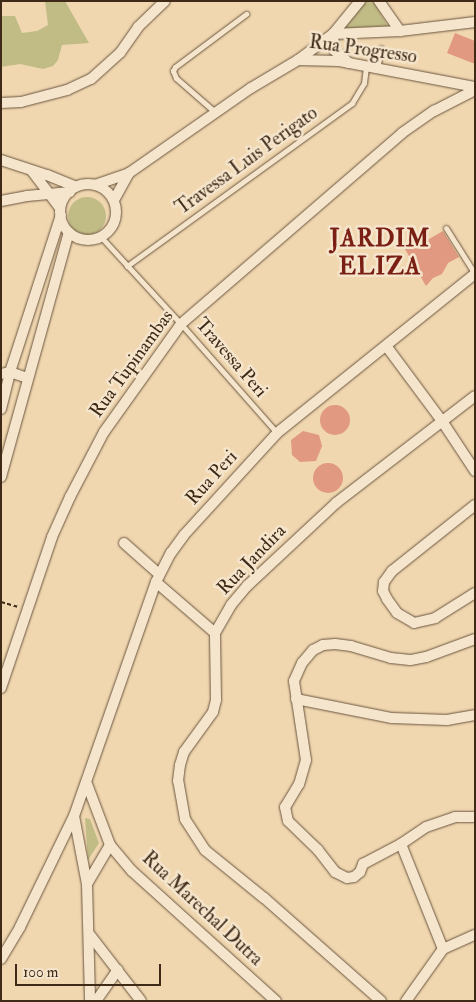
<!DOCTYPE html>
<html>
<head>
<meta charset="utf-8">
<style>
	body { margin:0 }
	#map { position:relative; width:476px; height:1002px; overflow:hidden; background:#f0d7b0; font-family:"IM FELL Double Pica",serif }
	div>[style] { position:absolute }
	.green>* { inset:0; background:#c1bc86 }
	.round { border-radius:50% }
	.building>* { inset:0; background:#e19981 }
	.path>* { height:2px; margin-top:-1px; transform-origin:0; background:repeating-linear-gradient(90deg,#3f2a18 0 4px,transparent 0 6.5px) }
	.roads { filter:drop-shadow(0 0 1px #6b553e) drop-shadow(0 0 1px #6b553e) }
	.lane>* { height:5px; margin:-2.5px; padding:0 2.5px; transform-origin:2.5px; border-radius:2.5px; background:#f5e5cc }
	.street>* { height:10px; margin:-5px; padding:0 5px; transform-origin:5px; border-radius:5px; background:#f5e5cc }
	.street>.ring { margin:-5px; padding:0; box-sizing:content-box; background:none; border:10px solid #f5e5cc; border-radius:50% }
	span { translate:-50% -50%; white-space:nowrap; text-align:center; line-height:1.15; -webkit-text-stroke:5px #f5e5cc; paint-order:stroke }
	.street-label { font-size:19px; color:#3f2a18 }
	.district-label { font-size:24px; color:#7a1f14; font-weight:700; letter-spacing:1px }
	.frame { position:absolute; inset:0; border:2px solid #3f2a18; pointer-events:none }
	.scale { position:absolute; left:15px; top:964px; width:146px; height:22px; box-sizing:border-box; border:2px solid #3f2a18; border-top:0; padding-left:6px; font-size:15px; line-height:18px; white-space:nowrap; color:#3f2a18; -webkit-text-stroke:4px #f5e5cc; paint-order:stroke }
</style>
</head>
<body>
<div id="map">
	<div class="green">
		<div style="clip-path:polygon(45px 1px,65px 1px,89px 43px,62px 45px,58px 60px,53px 66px,43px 69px,20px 64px,1px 67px,1px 16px,15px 16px,22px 33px,37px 31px,48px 25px)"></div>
		<div style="clip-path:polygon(363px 1px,373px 1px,388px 26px,340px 29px)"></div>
		<div class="round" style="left:68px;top:197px;width:38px;height:38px"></div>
		<div style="clip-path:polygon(85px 818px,90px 819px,99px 843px,88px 860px)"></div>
	</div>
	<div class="building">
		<div style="clip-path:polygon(455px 33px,475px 41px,475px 64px,447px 53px)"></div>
		<div style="clip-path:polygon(443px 231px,459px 257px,448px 263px,442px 274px,433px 278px,426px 286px,405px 249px,420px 238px,422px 243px)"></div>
		<div class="round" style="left:320px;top:405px;width:30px;height:30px"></div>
		<div style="clip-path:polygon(303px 431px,319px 435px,322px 446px,316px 461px,300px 462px,292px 455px,291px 440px)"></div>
		<div class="round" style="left:313px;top:463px;width:30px;height:30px"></div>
	</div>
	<div class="path">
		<div style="left:1px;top:602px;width:18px;rotate:16deg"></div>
	</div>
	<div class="roads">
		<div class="lane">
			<div style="left:377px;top:69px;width:21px;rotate:-79deg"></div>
			<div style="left:215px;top:112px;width:52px;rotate:-138.9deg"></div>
			<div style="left:176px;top:78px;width:8px;rotate:-113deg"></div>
			<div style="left:173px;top:71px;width:4px;rotate:-63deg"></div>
			<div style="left:175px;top:67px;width:89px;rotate:-36.7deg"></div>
			<div style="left:446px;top:228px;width:54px;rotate:57.8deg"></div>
			<div style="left:101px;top:237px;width:118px;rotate:47.4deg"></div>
			<div style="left:181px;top:324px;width:145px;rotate:48.6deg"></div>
			<div style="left:127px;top:266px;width:278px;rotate:-35.9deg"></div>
			<div style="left:352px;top:103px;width:23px;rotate:-59deg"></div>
			<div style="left:364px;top:83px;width:16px;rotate:-83deg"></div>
		</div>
		<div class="street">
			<div style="left:379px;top:1px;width:37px;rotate:55deg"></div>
			<div style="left:333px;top:34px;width:67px;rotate:-2.6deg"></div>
			<div style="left:400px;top:31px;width:76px;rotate:-6.8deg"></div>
			<div style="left:333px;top:34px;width:16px;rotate:86deg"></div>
			<div style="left:334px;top:50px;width:20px;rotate:41deg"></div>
			<div style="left:298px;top:60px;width:41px;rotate:1.4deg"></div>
			<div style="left:339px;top:61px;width:138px;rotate:10.8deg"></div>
			<div style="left:1px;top:103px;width:20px;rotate:-3deg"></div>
			<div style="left:21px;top:102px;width:48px;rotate:-14.6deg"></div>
			<div style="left:67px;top:90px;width:26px;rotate:-25deg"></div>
			<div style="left:91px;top:79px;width:39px;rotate:-42deg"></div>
			<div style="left:120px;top:53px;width:32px;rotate:-55deg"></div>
			<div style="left:138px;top:27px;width:37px;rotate:-44deg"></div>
			<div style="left:1px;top:160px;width:48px;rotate:18.1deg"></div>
			<div style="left:47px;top:175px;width:31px;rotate:22deg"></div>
			<div style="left:32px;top:171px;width:46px;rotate:52.9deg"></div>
			<div class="ring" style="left:60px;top:184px;width:46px;height:46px"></div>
			<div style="left:95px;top:185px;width:36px;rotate:-19deg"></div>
			<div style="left:129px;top:173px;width:149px;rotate:-34.9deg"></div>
			<div style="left:251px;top:88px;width:55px;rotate:-30.8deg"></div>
			<div style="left:298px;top:60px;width:44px;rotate:-36.6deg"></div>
			<div style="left:333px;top:34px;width:43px;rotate:-50.7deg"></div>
			<div style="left:114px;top:200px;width:31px;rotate:-61deg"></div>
			<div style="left:1px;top:201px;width:26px;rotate:-11deg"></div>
			<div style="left:27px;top:196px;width:43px;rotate:-5.3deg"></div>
			<div style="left:387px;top:347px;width:92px;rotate:53.4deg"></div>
			<div style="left:442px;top:421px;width:60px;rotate:56.6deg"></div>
			<div style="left:1px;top:374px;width:9px;rotate:-13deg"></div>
			<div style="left:10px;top:372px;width:18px;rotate:19deg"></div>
			<div style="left:1px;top:409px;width:38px;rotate:-76deg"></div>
			<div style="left:10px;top:372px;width:165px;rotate:-72deg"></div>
			<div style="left:1px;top:477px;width:254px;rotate:-74.5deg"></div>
			<div style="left:475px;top:505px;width:106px;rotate:141.5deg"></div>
			<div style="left:392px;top:571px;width:14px;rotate:126deg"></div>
			<div style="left:384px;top:582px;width:9px;rotate:96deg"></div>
			<div style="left:383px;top:591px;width:9px;rotate:63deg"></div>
			<div style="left:387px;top:599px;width:17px;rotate:54deg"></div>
			<div style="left:397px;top:613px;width:20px;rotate:30deg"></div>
			<div style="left:414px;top:623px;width:22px;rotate:-13deg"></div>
			<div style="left:435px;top:618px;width:47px;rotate:-32deg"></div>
			<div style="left:124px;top:543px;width:47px;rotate:41.5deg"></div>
			<div style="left:156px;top:582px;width:78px;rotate:40.8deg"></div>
			<div style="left:475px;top:639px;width:52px;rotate:159.8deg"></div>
			<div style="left:426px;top:657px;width:16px;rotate:169deg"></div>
			<div style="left:410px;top:660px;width:19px;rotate:-174deg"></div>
			<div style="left:391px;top:658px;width:42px;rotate:-163.3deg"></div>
			<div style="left:351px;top:646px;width:16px;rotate:-173deg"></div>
			<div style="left:335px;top:644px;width:12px;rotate:175deg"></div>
			<div style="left:323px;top:645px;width:11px;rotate:153deg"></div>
			<div style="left:313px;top:650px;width:17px;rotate:130deg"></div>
			<div style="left:302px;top:663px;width:20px;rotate:114deg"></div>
			<div style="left:294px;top:681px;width:80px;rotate:81.4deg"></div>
			<div style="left:306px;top:760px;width:25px;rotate:106deg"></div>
			<div style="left:299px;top:784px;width:27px;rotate:121deg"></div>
			<div style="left:285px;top:807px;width:14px;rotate:78deg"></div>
			<div style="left:288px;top:821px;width:42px;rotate:44deg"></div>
			<div style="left:318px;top:850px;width:28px;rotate:52deg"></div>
			<div style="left:335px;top:872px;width:13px;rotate:27deg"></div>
			<div style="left:347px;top:878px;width:7px;rotate:-8deg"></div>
			<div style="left:354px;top:877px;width:8px;rotate:-40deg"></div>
			<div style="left:360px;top:872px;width:9px;rotate:-69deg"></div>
			<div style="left:363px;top:864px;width:43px;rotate:-27.8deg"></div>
			<div style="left:401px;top:844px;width:30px;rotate:-34deg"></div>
			<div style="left:426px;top:827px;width:31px;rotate:-19deg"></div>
			<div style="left:455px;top:817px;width:20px"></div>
			<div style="left:1px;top:688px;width:159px;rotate:-71.3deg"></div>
			<div style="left:52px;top:537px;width:44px;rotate:-65.8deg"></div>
			<div style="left:70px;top:497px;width:73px;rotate:-62.4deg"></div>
			<div style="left:104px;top:432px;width:133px;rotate:-54.5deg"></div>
			<div style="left:181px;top:324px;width:292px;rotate:-40.8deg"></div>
			<div style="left:402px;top:133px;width:39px;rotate:-35deg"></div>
			<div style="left:434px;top:111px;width:46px;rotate:-27.1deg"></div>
			<div style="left:296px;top:699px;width:98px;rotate:11.2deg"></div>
			<div style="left:392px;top:718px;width:55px;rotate:2.1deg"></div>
			<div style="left:447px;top:720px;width:28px;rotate:-10deg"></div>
			<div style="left:87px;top:784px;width:65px;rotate:69.3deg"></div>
			<div style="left:110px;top:845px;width:34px;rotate:50deg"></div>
			<div style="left:132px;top:871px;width:194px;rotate:42.1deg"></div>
			<div style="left:74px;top:816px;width:69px;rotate:79.2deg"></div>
			<div style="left:87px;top:884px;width:117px;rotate:88.5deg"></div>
			<div style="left:401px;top:844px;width:113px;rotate:68.2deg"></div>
			<div style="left:443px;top:949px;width:64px;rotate:125.4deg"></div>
			<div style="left:87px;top:884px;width:45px;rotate:-59.5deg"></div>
			<div style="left:90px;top:935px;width:83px;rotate:52.3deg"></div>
			<div style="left:443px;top:949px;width:35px;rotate:-24deg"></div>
			<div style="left:1px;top:959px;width:37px;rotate:-59deg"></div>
			<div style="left:20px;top:927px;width:123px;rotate:-64.1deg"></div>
			<div style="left:74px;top:816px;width:248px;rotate:-70.7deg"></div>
			<div style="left:156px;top:582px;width:33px;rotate:-63deg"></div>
			<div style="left:171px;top:553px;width:22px;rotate:-54deg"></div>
			<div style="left:184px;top:535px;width:138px;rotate:-47.6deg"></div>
			<div style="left:277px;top:433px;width:254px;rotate:-38.8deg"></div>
			<div style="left:96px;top:1001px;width:38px;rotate:-55deg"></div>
			<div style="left:381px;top:1001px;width:156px;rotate:-138.6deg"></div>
			<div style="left:264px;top:898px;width:76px;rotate:-140.9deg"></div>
			<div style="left:205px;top:850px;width:37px;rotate:-123deg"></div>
			<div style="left:185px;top:819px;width:39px;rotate:-100deg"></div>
			<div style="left:178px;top:781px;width:16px;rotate:-83deg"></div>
			<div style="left:180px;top:765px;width:14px;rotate:-73deg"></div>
			<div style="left:184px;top:752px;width:49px;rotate:-54.1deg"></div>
			<div style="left:213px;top:712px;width:12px;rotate:-76deg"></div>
			<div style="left:216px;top:700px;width:67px;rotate:-90.9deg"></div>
			<div style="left:215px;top:633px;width:32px;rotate:-60deg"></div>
			<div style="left:231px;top:605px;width:25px;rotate:-50deg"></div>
			<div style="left:247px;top:586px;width:122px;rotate:-43deg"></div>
			<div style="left:336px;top:503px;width:175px;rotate:-37.6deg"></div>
		</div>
	</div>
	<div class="street-label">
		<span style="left:363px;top:50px;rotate:8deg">Rua Progresso</span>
		<span style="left:247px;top:161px;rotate:-36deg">Travessa Luis Perigato</span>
		<span style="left:231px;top:358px;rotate:49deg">Travessa Peri</span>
		<span style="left:132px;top:364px;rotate:-54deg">Rua Tupinambas</span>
		<span style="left:212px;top:478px;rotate:-48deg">Rua Peri</span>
		<span style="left:252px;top:560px;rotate:-46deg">Rua Jandira</span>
		<span style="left:202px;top:909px;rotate:43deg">Rua Marechal Dutra</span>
	</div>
	<div class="district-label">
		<span style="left:380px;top:253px">JARDIM<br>ELIZA</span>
	</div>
	<div class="frame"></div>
	<div class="scale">100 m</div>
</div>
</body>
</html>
